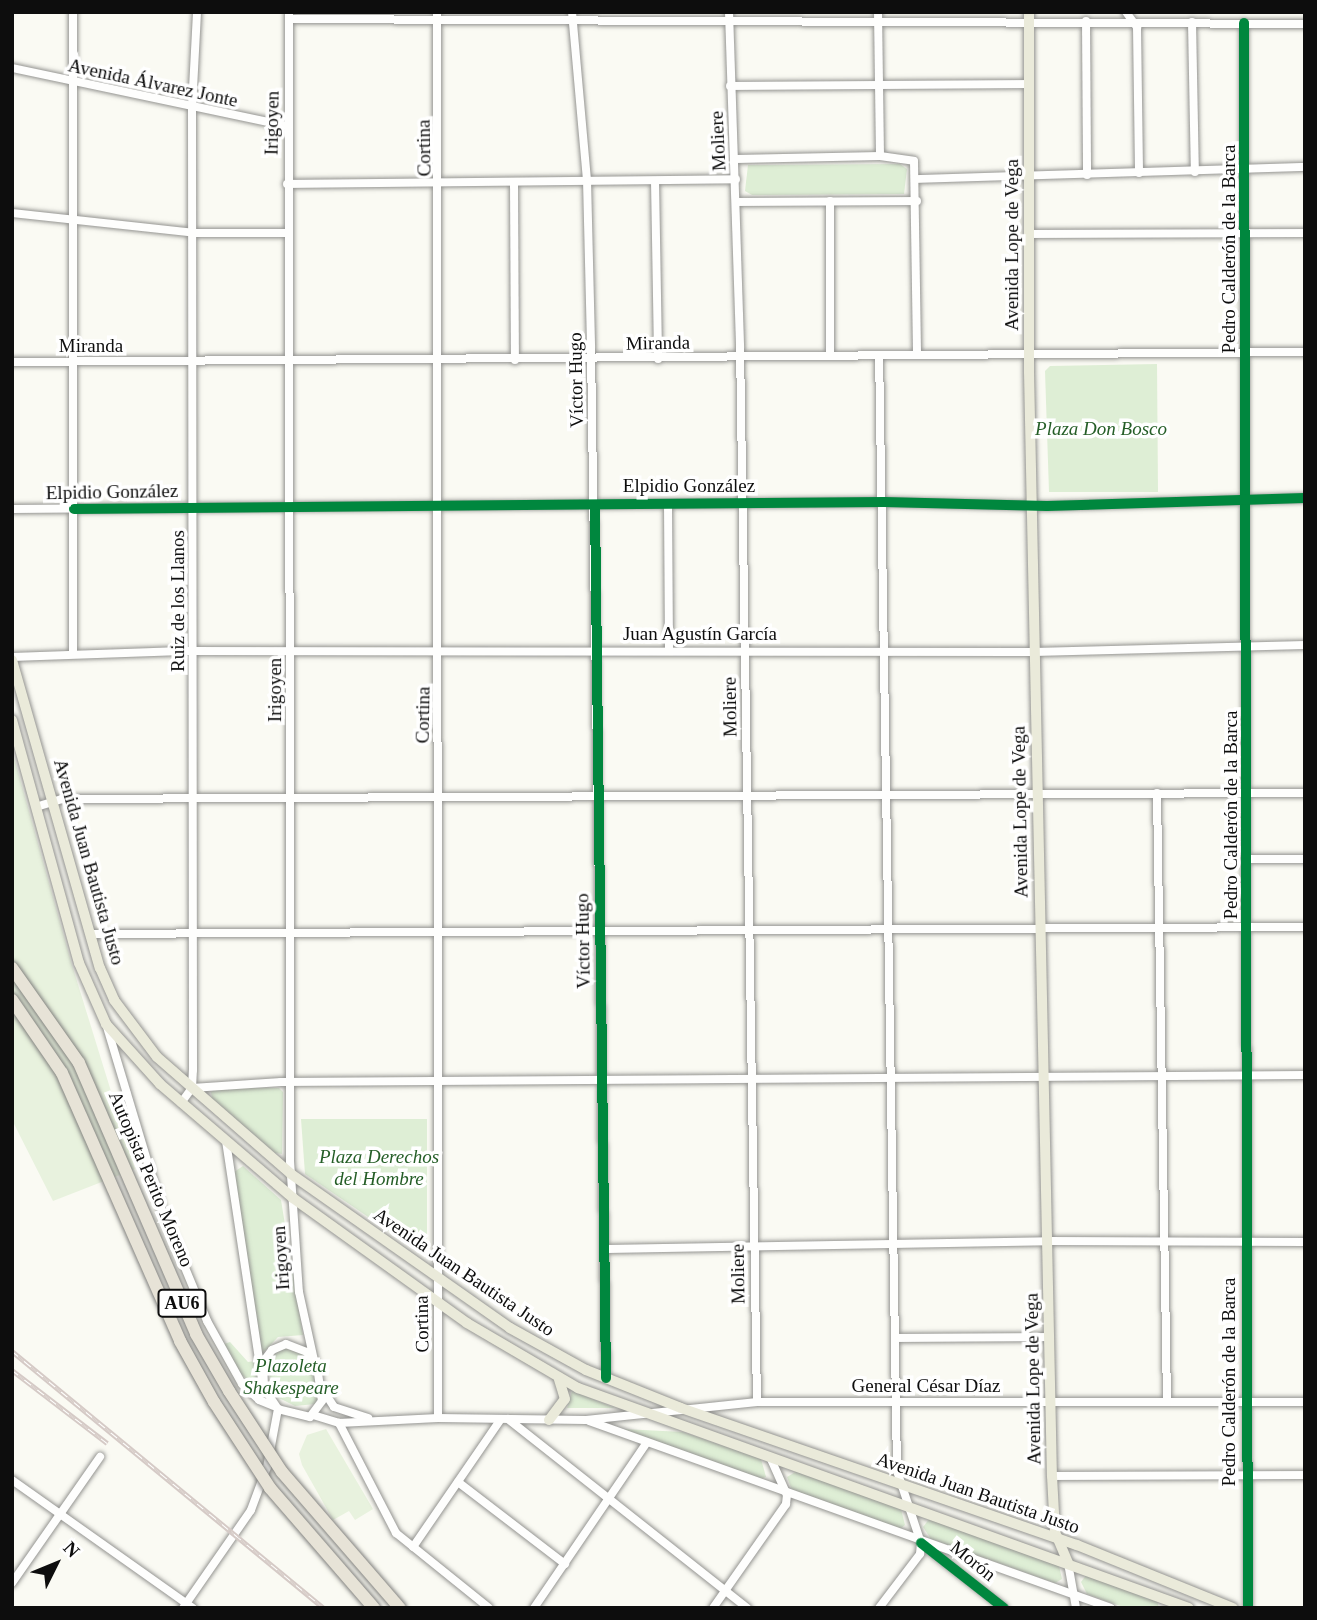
<!DOCTYPE html>
<html>
<head>
<meta charset="utf-8">
<style>
	body { margin:0 }
	#map { position:relative; width:1317px; height:1620px; overflow:hidden; background:#fafaf3; font-family:Georgia,serif }
	div>[style] { position:absolute }
	.green>* { inset:0; background:#deeed5 }
	.pitch>* { inset:0; background:#e8f2de }
	.roads { filter:drop-shadow(0 0 2px #949491) drop-shadow(0 0 2px #949491) }
	.minor>* { height:8px; margin:-4px; padding:0 4px; transform-origin:4px; border-radius:4px; background:#fefefd }
	.major>* { height:10px; margin:-5px; padding:0 5px; transform-origin:5px; border-radius:5px; background:#eaeada }
	.rail>* { height:5px; margin-top:-2.5px; transform-origin:0; background:repeating-linear-gradient(90deg,#fff 0 8px,#d5cac6 0 16px); box-sizing:border-box; border-block:2px solid #d5cac6 }
	.bridges { filter:drop-shadow(0 0 2px #81817e) drop-shadow(0 0 2px #81817e) }
	.highway-bridge>* { height:12px; margin:-6px; padding:0 6px; transform-origin:6px; border-radius:6px; background:#e7e3d7 }
	.cycleway>* { height:10px; margin:-5px; padding:0 5px; transform-origin:5px; border-radius:5px; background:#00873e }
	span { translate:-50% -50%; white-space:nowrap; text-align:center; line-height:1.15; -webkit-text-stroke:7px #fff; paint-order:stroke }
	.shield-label span { padding:2px 5px; background:#fff; border:2px solid; border-radius:5px; -webkit-text-stroke-width:0 }
	.shield-label { font-size:18px; color:#0d0d0d; font-weight:700 }
	.street-label { font-size:19px; color:#0d0d0d }
	.park-label { font-size:19px; color:#255e27; font-style:italic }
	.frame { position:absolute; inset:0; border:14px solid #0d0d0d; pointer-events:none }
	.north { position:absolute; left:21px; top:1529px; width:70px; height:70px; -webkit-text-stroke:5px #fff; paint-order:stroke; rotate:47deg; font-size:19px; font-weight:700; line-height:28px; text-align:center; color:#0d0d0d }
	.north::after { content:''; display:block; margin:auto; width:24px; height:32px; background:#0d0d0d; clip-path:polygon(50% 0,100% 100%,50% 72%,0 100%) }
</style>
</head>
<body>
<div id="map">
	<div class="green">
		<div style="clip-path:polygon(900px 164px,907px 169px,904px 194px,752px 195px,745px 191px,748px 165px)"></div>
		<div style="clip-path:polygon(1157px 364px,1158px 492px,1049px 492px,1045px 371px,1050px 366px)"></div>
		<div style="clip-path:polygon(217px 1087px,279px 1088px,283px 1092px,282px 1154px,275px 1153px,212px 1098px,211px 1092px)"></div>
		<div style="clip-path:polygon(301px 1119px,427px 1119px,427px 1257px,305px 1174px)"></div>
		<div style="clip-path:polygon(243px 1166px,281px 1200px,303px 1335px,278px 1337px,262px 1354px,234px 1172px)"></div>
		<div style="clip-path:polygon(230px 1342px,248px 1362px,255px 1361px,260px 1391px,241px 1374px,224px 1344px)"></div>
		<div style="clip-path:polygon(292px 1347px,306px 1355px,320px 1393px,315px 1404px,295px 1406px,271px 1394px,269px 1361px,280px 1349px)"></div>
		<div style="clip-path:polygon(572px 1391px,615px 1408px,567px 1408px)"></div>
		<div style="clip-path:polygon(623px 1429px,683px 1432px,761px 1459px,766px 1477px,761px 1479px)"></div>
		<div style="clip-path:polygon(797px 1471px,901px 1509px,905px 1525px,900px 1529px,792px 1490px,787px 1477px)"></div>
		<div style="clip-path:polygon(930px 1518px,1059px 1566px,1062px 1579px,1055px 1583px,931px 1539px,923px 1527px)"></div>
		<div style="clip-path:polygon(1087px 1574px,1157px 1601px,1159px 1608px,1126px 1608px,1087px 1594px,1081px 1582px)"></div>
	</div>
	<div class="pitch">
		<div style="clip-path:polygon(12px 750px,72px 965px,135px 1169px,53px 1201px,12px 1120px)"></div>
		<div style="clip-path:polygon(326px 1429px,373px 1509px,355px 1520px,349px 1511px,333px 1520px,302px 1465px,299px 1454px,307px 1435px)"></div>
	</div>
	<div class="roads">
		<div class="minor">
			<div style="left:73px;top:12px;width:640px;rotate:90deg"></div>
			<div style="left:289px;top:12px;width:1149px;rotate:89.95deg"></div>
			<div style="left:290px;top:1161px;width:131px;rotate:86.1deg"></div>
			<div style="left:299px;top:1292px;width:75px;rotate:77.6deg"></div>
			<div style="left:437px;top:12px;width:1406px;rotate:89.96deg"></div>
			<div style="left:572px;top:12px;width:169px;rotate:84.9deg"></div>
			<div style="left:587px;top:180px;width:168px;rotate:88.6deg"></div>
			<div style="left:591px;top:348px;width:1030px;rotate:89.17deg"></div>
			<div style="left:729px;top:12px;width:334px;rotate:88.1deg"></div>
			<div style="left:740px;top:346px;width:1056px;rotate:89.08deg"></div>
			<div style="left:878px;top:12px;width:144px;rotate:89.2deg"></div>
			<div style="left:1126px;top:12px;width:19px;rotate:54deg"></div>
			<div style="left:1137px;top:27px;width:146px;rotate:89.2deg"></div>
			<div style="left:289px;top:19px;width:1016px;rotate:0.28deg"></div>
			<div style="left:1086px;top:21px;width:154px;rotate:89.6deg"></div>
			<div style="left:1192px;top:22px;width:150px;rotate:88.9deg"></div>
			<div style="left:1244px;top:23px;width:1585px;rotate:89.86deg"></div>
			<div style="left:12px;top:68px;width:282px;rotate:11.9deg"></div>
			<div style="left:730px;top:86px;width:299px;rotate:-0.4deg"></div>
			<div style="left:736px;top:159px;width:144px;rotate:-1.2deg"></div>
			<div style="left:880px;top:156px;width:34px;rotate:8deg"></div>
			<div style="left:914px;top:161px;width:194px;rotate:89.1deg"></div>
			<div style="left:917px;top:179px;width:388px;rotate:-1.8deg"></div>
			<div style="left:655px;top:181px;width:178px;rotate:89deg"></div>
			<div style="left:514px;top:182px;width:178px;rotate:89.7deg"></div>
			<div style="left:287px;top:184px;width:449px;rotate:-0.6deg"></div>
			<div style="left:830px;top:201px;width:155px;rotate:90deg"></div>
			<div style="left:737px;top:202px;width:180px;rotate:-0.3deg"></div>
			<div style="left:12px;top:213px;width:184px;rotate:6.2deg"></div>
			<div style="left:195px;top:233px;width:94px"></div>
			<div style="left:1029px;top:234px;width:276px;rotate:-0.2deg"></div>
			<div style="left:12px;top:362px;width:1293px;rotate:-0.44deg"></div>
			<div style="left:668px;top:504px;width:146px;rotate:89.6deg"></div>
			<div style="left:12px;top:509px;width:872px;rotate:-0.46deg"></div>
			<div style="left:884px;top:502px;width:163px;rotate:1.4deg"></div>
			<div style="left:1047px;top:506px;width:258px;rotate:-1.8deg"></div>
			<div style="left:12px;top:657px;width:170px;rotate:-2deg"></div>
			<div style="left:182px;top:651px;width:852px;rotate:0.07deg"></div>
			<div style="left:1034px;top:652px;width:271px;rotate:-1.5deg"></div>
			<div style="left:1157px;top:793px;width:608px;rotate:89.06deg"></div>
			<div style="left:36px;top:807px;width:27px;rotate:-17deg"></div>
			<div style="left:62px;top:799px;width:1243px;rotate:-0.28deg"></div>
			<div style="left:1249px;top:859px;width:56px"></div>
			<div style="left:90px;top:934px;width:1215px;rotate:-0.33deg"></div>
			<div style="left:107px;top:1027px;width:198px;rotate:73.3deg"></div>
			<div style="left:164px;top:1217px;width:113px;rotate:67.5deg"></div>
			<div style="left:207px;top:1321px;width:72px;rotate:60.9deg"></div>
			<div style="left:242px;top:1384px;width:23px;rotate:43deg"></div>
			<div style="left:259px;top:1400px;width:16px;rotate:22deg"></div>
			<div style="left:192px;top:1088px;width:89px;rotate:-3.9deg"></div>
			<div style="left:281px;top:1082px;width:1024px;rotate:-0.39deg"></div>
			<div style="left:181px;top:1103px;width:19px;rotate:-54deg"></div>
			<div style="left:192px;top:1088px;width:18px;rotate:-87deg"></div>
			<div style="left:193px;top:1070px;width:962px;rotate:-90.06deg"></div>
			<div style="left:192px;top:108px;width:96px;rotate:-87deg"></div>
			<div style="left:226px;top:1141px;width:240px;rotate:81.4deg"></div>
			<div style="left:607px;top:1249px;width:441px;rotate:-1deg"></div>
			<div style="left:1048px;top:1241px;width:257px;rotate:0.2deg"></div>
			<div style="left:897px;top:1338px;width:153px;rotate:-0.4deg"></div>
			<div style="left:286px;top:1344px;width:22px;rotate:21deg"></div>
			<div style="left:307px;top:1352px;width:24px;rotate:62deg"></div>
			<div style="left:318px;top:1373px;width:28px;rotate:82deg"></div>
			<div style="left:322px;top:1401px;width:20px;rotate:127deg"></div>
			<div style="left:310px;top:1417px;width:33px;rotate:-166deg"></div>
			<div style="left:278px;top:1409px;width:25px;rotate:-124deg"></div>
			<div style="left:264px;top:1388px;width:26px;rotate:-92deg"></div>
			<div style="left:263px;top:1362px;width:15px;rotate:-53deg"></div>
			<div style="left:272px;top:1350px;width:15px;rotate:-23deg"></div>
			<div style="left:323px;top:1390px;width:20px;rotate:57deg"></div>
			<div style="left:334px;top:1407px;width:36px;rotate:18deg"></div>
			<div style="left:313px;top:1415px;width:27px;rotate:17deg"></div>
			<div style="left:339px;top:1423px;width:99px;rotate:-2.9deg"></div>
			<div style="left:438px;top:1418px;width:148px;rotate:0.8deg"></div>
			<div style="left:586px;top:1420px;width:172px;rotate:-6deg"></div>
			<div style="left:757px;top:1402px;width:548px"></div>
			<div style="left:508px;top:1419px;width:305px;rotate:38.3deg"></div>
			<div style="left:589px;top:1421px;width:554px;rotate:19.71deg"></div>
			<div style="left:339px;top:1423px;width:124px;rotate:62.6deg"></div>
			<div style="left:396px;top:1533px;width:119px;rotate:38.9deg"></div>
			<div style="left:1052px;top:1476px;width:253px;rotate:-0.2deg"></div>
			<div style="left:12px;top:1480px;width:222px;rotate:35.3deg"></div>
			<div style="left:458px;top:1482px;width:135px;rotate:37.5deg"></div>
			<div style="left:413px;top:1547px;width:155px;rotate:-55.5deg"></div>
			<div style="left:926px;top:1547px;width:99px;rotate:38deg"></div>
			<div style="left:1068px;top:1563px;width:46px;rotate:79.9deg"></div>
			<div style="left:12px;top:1583px;width:154px;rotate:-55.1deg"></div>
			<div style="left:183px;top:1608px;width:119px;rotate:-55.2deg"></div>
			<div style="left:251px;top:1510px;width:46px;rotate:-69.6deg"></div>
			<div style="left:267px;top:1467px;width:59px;rotate:-79.3deg"></div>
			<div style="left:534px;top:1608px;width:199px;rotate:-55.7deg"></div>
			<div style="left:713px;top:1608px;width:127px;rotate:-54.9deg"></div>
			<div style="left:786px;top:1504px;width:9px;rotate:-84deg"></div>
			<div style="left:787px;top:1495px;width:42px;rotate:-114.1deg"></div>
			<div style="left:879px;top:1608px;width:68px;rotate:-52.8deg"></div>
			<div style="left:920px;top:1554px;width:11px;rotate:-85deg"></div>
			<div style="left:921px;top:1543px;width:76px;rotate:-108.4deg"></div>
			<div style="left:897px;top:1471px;width:1116px;rotate:-90.92deg"></div>
		</div>
		<div class="major">
			<div style="left:1029px;top:12px;width:360px;rotate:90deg"></div>
			<div style="left:1029px;top:372px;width:1104px;rotate:88.81deg"></div>
			<div style="left:1052px;top:1476px;width:56px;rotate:86.9deg"></div>
			<div style="left:1055px;top:1532px;width:34px;rotate:67deg"></div>
			<div style="left:12px;top:660px;width:320px;rotate:74.1deg"></div>
			<div style="left:100px;top:968px;width:35px;rotate:66deg"></div>
			<div style="left:114px;top:1000px;width:71px;rotate:53deg"></div>
			<div style="left:157px;top:1057px;width:178px;rotate:41.1deg"></div>
			<div style="left:291px;top:1174px;width:268px;rotate:35.1deg"></div>
			<div style="left:510px;top:1328px;width:87px;rotate:28.9deg"></div>
			<div style="left:586px;top:1370px;width:102px;rotate:21.8deg"></div>
			<div style="left:681px;top:1408px;width:419px;rotate:19.1deg"></div>
			<div style="left:1077px;top:1545px;width:168px;rotate:22deg"></div>
			<div style="left:12px;top:720px;width:252px;rotate:74.6deg"></div>
			<div style="left:79px;top:963px;width:67px;rotate:66.1deg"></div>
			<div style="left:106px;top:1024px;width:81px;rotate:48deg"></div>
			<div style="left:160px;top:1084px;width:175px;rotate:40.6deg"></div>
			<div style="left:293px;top:1198px;width:214px;rotate:35.7deg"></div>
			<div style="left:467px;top:1323px;width:129px;rotate:30.4deg"></div>
			<div style="left:578px;top:1388px;width:649px;rotate:19.8deg"></div>
			<div style="left:549px;top:1420px;width:26px;rotate:-53deg"></div>
			<div style="left:565px;top:1399px;width:21px;rotate:-107deg"></div>
		</div>
	</div>
	<div class="rail">
		<div style="left:12px;top:1351px;width:404px;rotate:39.5deg"></div>
		<div style="left:12px;top:1370px;width:120px;rotate:37.5deg"></div>
	</div>
	<div class="bridges">
		<div class="highway-bridge">
			<div style="left:12px;top:968px;width:116px;rotate:54.8deg"></div>
			<div style="left:79px;top:1063px;width:295px;rotate:66.6deg"></div>
			<div style="left:196px;top:1334px;width:66px;rotate:59.9deg"></div>
			<div style="left:229px;top:1391px;width:97px;rotate:56.8deg"></div>
			<div style="left:282px;top:1472px;width:180px;rotate:49.1deg"></div>
			<div style="left:12px;top:1000px;width:88px;rotate:55.6deg"></div>
			<div style="left:62px;top:1073px;width:293px;rotate:66.2deg"></div>
			<div style="left:180px;top:1341px;width:70px;rotate:60.9deg"></div>
			<div style="left:214px;top:1402px;width:103px;rotate:56.9deg"></div>
			<div style="left:270px;top:1488px;width:159px;rotate:49.1deg"></div>
		</div>
	</div>
	<div class="cycleway">
		<div style="left:1244px;top:23px;width:1585px;rotate:89.86deg"></div>
		<div style="left:595px;top:505px;width:873px;rotate:89.28deg"></div>
		<div style="left:74px;top:509px;width:810px;rotate:-0.5deg"></div>
		<div style="left:884px;top:502px;width:163px;rotate:1.4deg"></div>
		<div style="left:1047px;top:506px;width:258px;rotate:-1.8deg"></div>
		<div style="left:921px;top:1543px;width:105px;rotate:38.1deg"></div>
	</div>
	<div class="shield-label">
		<span style="left:182px;top:1303px">AU6</span>
	</div>
	<div class="street-label">
		<span style="left:153px;top:83px;rotate:12deg">Avenida Álvarez Jonte</span>
		<span style="left:272px;top:123px;rotate:-89deg">Irigoyen</span>
		<span style="left:718px;top:141px;rotate:-93deg">Moliere</span>
		<span style="left:424px;top:148px;rotate:-91deg">Cortina</span>
		<span style="left:1012px;top:245px;rotate:-90deg">Avenida Lope de Vega</span>
		<span style="left:1229px;top:249px;rotate:-90deg">Pedro Calderón de la Barca</span>
		<span style="left:658px;top:343px;rotate:-1deg">Miranda</span>
		<span style="left:91px;top:346px">Miranda</span>
		<span style="left:576px;top:380px;rotate:-91deg">Víctor Hugo</span>
		<span style="left:689px;top:486px">Elpidio González</span>
		<span style="left:112px;top:492px;rotate:-1deg">Elpidio González</span>
		<span style="left:178px;top:601px;rotate:-90deg">Ruiz de los Llanos</span>
		<span style="left:700px;top:634px">Juan Agustín García</span>
		<span style="left:275px;top:690px;rotate:-90deg">Irigoyen</span>
		<span style="left:730px;top:707px;rotate:-91deg">Moliere</span>
		<span style="left:423px;top:715px;rotate:-89deg">Cortina</span>
		<span style="left:1020px;top:812px;rotate:-91deg">Avenida Lope de Vega</span>
		<span style="left:1231px;top:815px;rotate:-90deg">Pedro Calderón de la Barca</span>
		<span style="left:89px;top:862px;rotate:74deg">Avenida Juan Bautista Justo</span>
		<span style="left:583px;top:941px;rotate:-91deg">Víctor Hugo</span>
		<span style="left:151px;top:1179px;rotate:67deg">Autopista Perito Moreno</span>
		<span style="left:281px;top:1258px;rotate:-94deg">Irigoyen</span>
		<span style="left:464px;top:1272px;rotate:34deg">Avenida Juan Bautista Justo</span>
		<span style="left:738px;top:1274px;rotate:-91deg">Moliere</span>
		<span style="left:422px;top:1324px;rotate:-91deg">Cortina</span>
		<span style="left:1033px;top:1379px;rotate:-91deg">Avenida Lope de Vega</span>
		<span style="left:1229px;top:1382px;rotate:-90deg">Pedro Calderón de la Barca</span>
		<span style="left:926px;top:1386px">General César Díaz</span>
		<span style="left:978px;top:1493px;rotate:19deg">Avenida Juan Bautista Justo</span>
		<span style="left:973px;top:1561px;rotate:39deg">Morón</span>
	</div>
	<div class="park-label">
		<span style="left:1101px;top:429px">Plaza Don Bosco</span>
		<span style="left:379px;top:1168px">Plaza Derechos<br>del Hombre</span>
		<span style="left:291px;top:1377px">Plazoleta<br>Shakespeare</span>
	</div>
	<div class="frame"></div>
	<div class="north">N</div>
</div>
</body>
</html>
